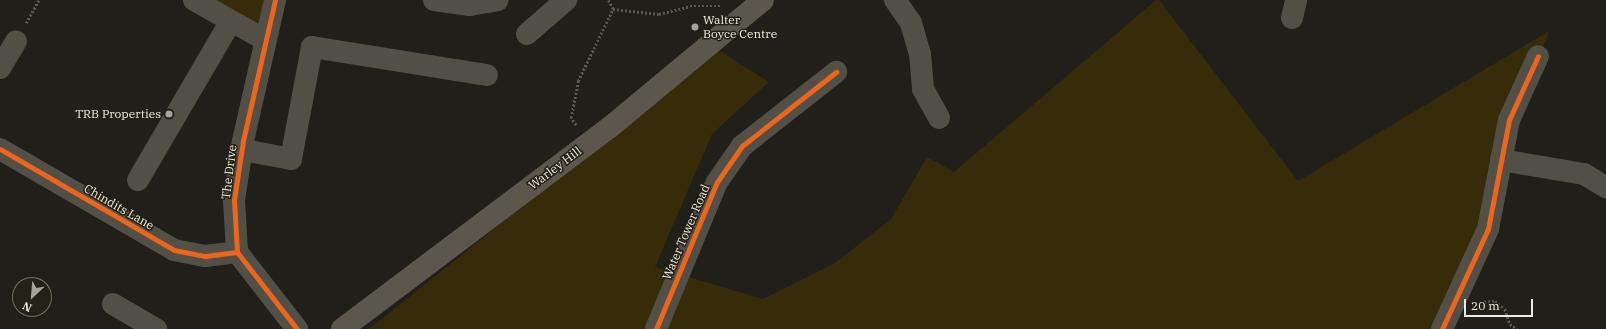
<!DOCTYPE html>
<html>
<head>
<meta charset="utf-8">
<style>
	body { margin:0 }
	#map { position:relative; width:1606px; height:329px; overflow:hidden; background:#201f1a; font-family:"IBM Plex Serif",serif }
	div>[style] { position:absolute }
	.green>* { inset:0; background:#362c09 }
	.path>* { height:2.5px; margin-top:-1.25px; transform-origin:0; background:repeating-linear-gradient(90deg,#5a5750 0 2px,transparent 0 4px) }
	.minor>* { height:22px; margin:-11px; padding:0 11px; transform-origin:11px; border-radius:11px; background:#524f46 }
	.major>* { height:22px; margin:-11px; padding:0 11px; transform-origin:11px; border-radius:11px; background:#5b574d }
	.cycleway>* { height:5px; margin:-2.5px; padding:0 2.5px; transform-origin:2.5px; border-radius:2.5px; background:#eb651d }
	.dots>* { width:11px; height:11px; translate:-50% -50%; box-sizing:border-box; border:2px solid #242116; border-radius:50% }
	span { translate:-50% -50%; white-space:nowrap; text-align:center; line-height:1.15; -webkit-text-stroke:3px #242116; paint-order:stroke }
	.poi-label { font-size:12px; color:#eceae2 }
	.left { translate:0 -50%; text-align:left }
	.right { translate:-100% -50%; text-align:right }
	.street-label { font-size:12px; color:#eceae2 }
	.north { position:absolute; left:12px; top:277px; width:40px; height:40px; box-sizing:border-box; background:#242116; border:1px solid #747168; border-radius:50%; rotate:206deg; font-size:11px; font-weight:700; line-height:16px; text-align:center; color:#eceae2 }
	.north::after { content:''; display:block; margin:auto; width:14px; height:18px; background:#a5a39c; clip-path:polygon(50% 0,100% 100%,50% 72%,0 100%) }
	.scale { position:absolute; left:1464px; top:299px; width:69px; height:18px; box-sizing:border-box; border:2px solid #eceae2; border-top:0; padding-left:5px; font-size:12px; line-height:14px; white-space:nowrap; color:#eceae2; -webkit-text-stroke:3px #242116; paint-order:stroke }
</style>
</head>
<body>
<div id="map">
	<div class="green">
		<div style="clip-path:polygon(196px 0,275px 0,265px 40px)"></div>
		<div style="clip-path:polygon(1156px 0,1159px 0,1298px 181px,1549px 31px,1442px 329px,369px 329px,718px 50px,769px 82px,712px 134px,655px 267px,763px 299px,835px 263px,891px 219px,927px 157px,954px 172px)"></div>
	</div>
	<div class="path">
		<div style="left:613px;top:9px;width:46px;rotate:6.2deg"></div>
		<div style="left:659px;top:14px;width:32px;rotate:-14deg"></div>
		<div style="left:690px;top:6px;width:30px"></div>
		<div style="left:26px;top:23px;width:26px;rotate:-61deg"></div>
		<div style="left:576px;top:125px;width:9px;rotate:-126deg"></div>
		<div style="left:571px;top:118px;width:38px;rotate:-79deg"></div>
		<div style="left:578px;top:81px;width:80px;rotate:-64.1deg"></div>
		<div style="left:613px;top:9px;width:10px;rotate:-119deg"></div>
		<div style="left:1480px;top:302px;width:15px;rotate:-4deg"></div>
		<div style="left:1495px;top:301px;width:13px;rotate:39deg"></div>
		<div style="left:1505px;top:309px;width:16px;rotate:72deg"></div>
		<div style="left:1510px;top:324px;width:9px;rotate:36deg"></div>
	</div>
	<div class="minor">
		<div style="left:194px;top:0;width:81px;rotate:29.4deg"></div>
		<div style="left:275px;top:0;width:145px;rotate:102.8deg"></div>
		<div style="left:243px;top:141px;width:60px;rotate:98.7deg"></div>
		<div style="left:234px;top:200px;width:52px;rotate:86.7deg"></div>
		<div style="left:237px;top:252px;width:98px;rotate:52.1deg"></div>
		<div style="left:434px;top:0;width:36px;rotate:8deg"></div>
		<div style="left:470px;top:5px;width:28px;rotate:-10deg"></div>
		<div style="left:895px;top:0;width:28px;rotate:55deg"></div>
		<div style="left:911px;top:23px;width:32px;rotate:74deg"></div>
		<div style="left:920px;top:54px;width:35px;rotate:85deg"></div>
		<div style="left:923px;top:89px;width:33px;rotate:61deg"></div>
		<div style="left:1292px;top:18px;width:18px;rotate:-77deg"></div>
		<div style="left:527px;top:34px;width:52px;rotate:-41.1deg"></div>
		<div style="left:0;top:68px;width:31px;rotate:-59deg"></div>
		<div style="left:0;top:149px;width:201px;rotate:30.1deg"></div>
		<div style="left:174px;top:250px;width:32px;rotate:11deg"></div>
		<div style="left:205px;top:256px;width:32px;rotate:-7deg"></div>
		<div style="left:243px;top:150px;width:49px;rotate:10.6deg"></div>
		<div style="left:291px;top:159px;width:114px;rotate:-79.4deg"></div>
		<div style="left:312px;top:47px;width:177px;rotate:9.1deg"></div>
		<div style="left:1501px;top:160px;width:84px;rotate:9.6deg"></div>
		<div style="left:1584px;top:174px;width:26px;rotate:31deg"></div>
		<div style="left:138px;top:180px;width:184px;rotate:-59.7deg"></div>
		<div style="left:113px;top:304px;width:50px;rotate:30.2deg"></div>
		<div style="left:656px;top:329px;width:159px;rotate:-67.5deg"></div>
		<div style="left:717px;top:182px;width:44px;rotate:-55.2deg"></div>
		<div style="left:742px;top:146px;width:120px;rotate:-38.2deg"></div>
		<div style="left:1442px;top:329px;width:110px;rotate:-65.3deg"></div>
		<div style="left:1488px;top:229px;width:111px;rotate:-79.1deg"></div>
		<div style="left:1509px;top:120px;width:70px;rotate:-65.6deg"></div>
	</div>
	<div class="major">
		<div style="left:342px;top:329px;width:334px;rotate:-37deg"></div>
		<div style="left:609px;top:128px;width:200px;rotate:-39.7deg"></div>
	</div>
	<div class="cycleway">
		<div style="left:275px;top:0;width:145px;rotate:102.8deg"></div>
		<div style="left:243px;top:141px;width:60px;rotate:98.7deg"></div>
		<div style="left:234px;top:200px;width:52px;rotate:86.7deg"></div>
		<div style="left:237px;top:252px;width:98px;rotate:52.1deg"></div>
		<div style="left:0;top:149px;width:201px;rotate:30.1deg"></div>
		<div style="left:174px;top:250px;width:32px;rotate:11deg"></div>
		<div style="left:205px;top:256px;width:32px;rotate:-7deg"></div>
		<div style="left:656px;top:329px;width:159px;rotate:-67.5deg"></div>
		<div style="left:717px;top:182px;width:44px;rotate:-55.2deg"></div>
		<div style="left:742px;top:146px;width:120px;rotate:-38.2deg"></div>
		<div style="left:1442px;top:329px;width:110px;rotate:-65.3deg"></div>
		<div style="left:1488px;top:229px;width:111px;rotate:-79.1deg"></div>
		<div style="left:1509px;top:120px;width:70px;rotate:-65.6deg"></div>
	</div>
	<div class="dots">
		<div style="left:695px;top:27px;background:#a5a39c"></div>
		<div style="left:169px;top:114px;background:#a5a39c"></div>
	</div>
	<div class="poi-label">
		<span class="left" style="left:703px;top:27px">Walter<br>Boyce Centre</span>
		<span class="right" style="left:161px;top:114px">TRB Properties</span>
	</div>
	<div class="street-label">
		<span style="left:555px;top:168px;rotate:-37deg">Warley Hill</span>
		<span style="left:229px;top:172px;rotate:-83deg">The Drive</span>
		<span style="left:119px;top:207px;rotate:30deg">Chindits Lane</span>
		<span style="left:686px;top:232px;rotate:-67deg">Water Tower Road</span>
	</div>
	<div class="north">N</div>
	<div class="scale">20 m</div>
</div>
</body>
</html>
